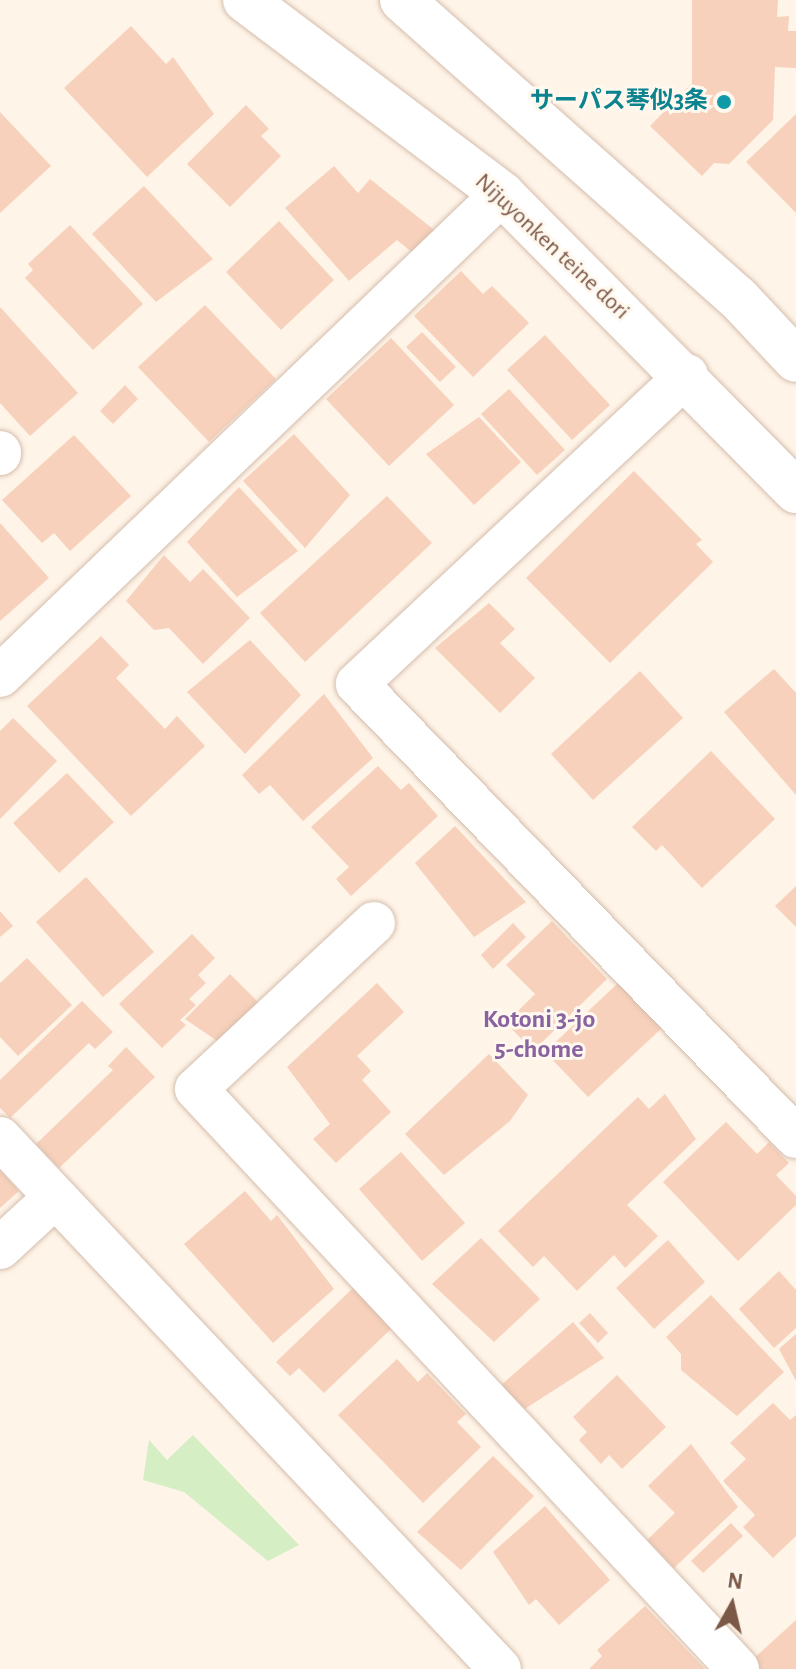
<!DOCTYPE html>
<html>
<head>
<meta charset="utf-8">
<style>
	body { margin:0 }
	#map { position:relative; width:796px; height:1669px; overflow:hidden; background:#fef4e7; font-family:"Alegreya Sans","Noto Sans JP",sans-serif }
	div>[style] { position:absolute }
	.green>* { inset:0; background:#d6eec3 }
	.building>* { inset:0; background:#f7d1bb }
	.roads { filter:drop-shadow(0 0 2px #d5bdad) drop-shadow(0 0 2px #d5bdad) }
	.street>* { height:42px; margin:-21px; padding:0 21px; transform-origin:21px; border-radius:21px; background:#fff }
	.secondary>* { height:44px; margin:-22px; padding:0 22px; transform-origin:22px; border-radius:22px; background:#fff }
	.dots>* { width:22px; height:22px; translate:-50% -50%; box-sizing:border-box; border:4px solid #fff8ef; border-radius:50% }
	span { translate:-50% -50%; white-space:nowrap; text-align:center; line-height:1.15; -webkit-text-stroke:6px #fff8ef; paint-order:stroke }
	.culture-label { font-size:24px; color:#0d838f; font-weight:700 }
	.right { translate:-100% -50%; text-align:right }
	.street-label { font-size:24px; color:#7c5847 }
	.neighbourhood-label { font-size:26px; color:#88639f; font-weight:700 }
	.north { position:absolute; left:692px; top:1565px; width:80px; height:80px; -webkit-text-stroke:6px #fff8ef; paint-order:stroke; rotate:8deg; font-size:22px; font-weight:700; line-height:32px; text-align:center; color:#7c5847 }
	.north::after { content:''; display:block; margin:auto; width:28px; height:36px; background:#7c5847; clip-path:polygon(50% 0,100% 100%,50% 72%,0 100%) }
</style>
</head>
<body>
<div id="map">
	<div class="green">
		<div style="clip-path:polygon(193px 1435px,299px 1545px,268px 1561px,184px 1492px,143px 1480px,149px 1440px,167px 1460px)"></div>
	</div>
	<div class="building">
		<div style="clip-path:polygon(692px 0,778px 0,777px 17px,789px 16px,788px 31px,796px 31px,796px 68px,775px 67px,773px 120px,729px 164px,714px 163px,702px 176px,650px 126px,692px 83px)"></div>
		<div style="clip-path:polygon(131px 26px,166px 64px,173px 57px,214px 114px,147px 177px,64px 88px)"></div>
		<div style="clip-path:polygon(246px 105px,269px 129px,261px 136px,281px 156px,230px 207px,187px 164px)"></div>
		<div style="clip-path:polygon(0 112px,51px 166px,0 213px)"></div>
		<div style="clip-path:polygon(796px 114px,796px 213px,746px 162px)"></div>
		<div style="clip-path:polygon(334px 166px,358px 193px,370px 179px,443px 237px,423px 261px,397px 240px,349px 281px,285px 208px)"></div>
		<div style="clip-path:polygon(144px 186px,213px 259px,156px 302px,92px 234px)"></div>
		<div style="clip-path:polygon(279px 221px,334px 280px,281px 330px,226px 272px)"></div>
		<div style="clip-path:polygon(70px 225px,143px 304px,93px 350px,25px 278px,33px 270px,28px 264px)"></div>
		<div style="clip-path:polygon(461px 271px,483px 294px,492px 286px,529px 323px,473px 377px,414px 316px)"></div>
		<div style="clip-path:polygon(205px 305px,276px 379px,209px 442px,138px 367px)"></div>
		<div style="clip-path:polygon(0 307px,78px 393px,30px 436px,0 403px)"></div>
		<div style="clip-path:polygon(422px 332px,456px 367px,440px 382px,406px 347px)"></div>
		<div style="clip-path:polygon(545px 335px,610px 405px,572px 440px,507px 370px)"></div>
		<div style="clip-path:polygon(391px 338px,454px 405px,389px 466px,326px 399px)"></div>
		<div style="clip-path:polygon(125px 385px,138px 399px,113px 424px,100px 411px)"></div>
		<div style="clip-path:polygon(509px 389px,565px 450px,537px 475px,481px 414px)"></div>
		<div style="clip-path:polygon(479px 417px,521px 462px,474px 505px,426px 454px)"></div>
		<div style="clip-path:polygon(294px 434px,350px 495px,305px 548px,243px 481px)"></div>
		<div style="clip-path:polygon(74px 435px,131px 496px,70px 551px,54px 533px,42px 543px,2px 500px)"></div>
		<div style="clip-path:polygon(634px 471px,702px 540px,696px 544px,713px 562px,610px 663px,526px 578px)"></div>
		<div style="clip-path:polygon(239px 487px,298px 551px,237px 597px,187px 542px)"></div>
		<div style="clip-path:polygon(387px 496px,432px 543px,305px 662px,260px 613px)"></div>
		<div style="clip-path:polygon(0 523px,49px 578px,0 621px)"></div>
		<div style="clip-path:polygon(164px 555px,190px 582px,203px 569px,250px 618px,203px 664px,169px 628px,154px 630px,126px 601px)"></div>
		<div style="clip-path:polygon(489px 603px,515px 629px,500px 643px,535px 678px,500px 713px,435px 648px)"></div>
		<div style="clip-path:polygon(101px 636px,129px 665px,116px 678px,165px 729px,177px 716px,205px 746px,131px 816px,27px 706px)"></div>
		<div style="clip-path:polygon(250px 640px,301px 695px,245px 754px,187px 692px)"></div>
		<div style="clip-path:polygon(774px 669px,796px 693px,796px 795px,724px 712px)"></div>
		<div style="clip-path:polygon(640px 671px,683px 718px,593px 800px,551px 754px)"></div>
		<div style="clip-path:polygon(324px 694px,373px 758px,303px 821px,270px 785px,259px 794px,242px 775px)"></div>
		<div style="clip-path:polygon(13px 718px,57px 761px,0 819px,0 731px)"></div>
		<div style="clip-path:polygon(711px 751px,775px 819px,702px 888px,662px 845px,656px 851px,632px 827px)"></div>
		<div style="clip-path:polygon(378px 766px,401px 790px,409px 783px,438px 816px,351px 896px,336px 879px,349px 867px,311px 827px)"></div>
		<div style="clip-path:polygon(67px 773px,114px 822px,59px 873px,13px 823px)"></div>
		<div style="clip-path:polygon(455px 826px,526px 902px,474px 937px,415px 863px)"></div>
		<div style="clip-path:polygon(86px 877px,154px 952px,103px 997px,36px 922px)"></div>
		<div style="clip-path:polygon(796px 886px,796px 927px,775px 906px)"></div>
		<div style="clip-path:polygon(0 911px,13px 926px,0 937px)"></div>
		<div style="clip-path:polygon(552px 921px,607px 979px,533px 1051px,506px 1023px,535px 994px,506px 965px)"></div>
		<div style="clip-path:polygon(513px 923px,526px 937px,493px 969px,481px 955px)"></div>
		<div style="clip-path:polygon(192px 934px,215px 958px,198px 975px,206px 983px,189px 999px,196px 1005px,180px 1020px,186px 1025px,162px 1048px,119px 1004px)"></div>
		<div style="clip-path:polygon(27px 958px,72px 1005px,18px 1056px,0 1037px,0 983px)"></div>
		<div style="clip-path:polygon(230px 974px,267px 1011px,229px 1049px,185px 1019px)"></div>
		<div style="clip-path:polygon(377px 983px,404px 1012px,357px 1056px,371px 1071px,362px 1080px,391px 1112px,336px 1163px,313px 1139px,330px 1124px,287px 1067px)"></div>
		<div style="clip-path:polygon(618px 983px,662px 1028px,588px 1097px,545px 1052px)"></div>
		<div style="clip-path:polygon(82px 1001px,113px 1032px,95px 1049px,89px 1043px,10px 1118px,0 1108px,0 1080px)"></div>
		<div style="clip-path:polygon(126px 1047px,155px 1077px,59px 1168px,36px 1144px,113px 1070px,108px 1066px)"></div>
		<div style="clip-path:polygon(489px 1054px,528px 1095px,510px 1121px,444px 1175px,405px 1134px)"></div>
		<div style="clip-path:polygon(665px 1094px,696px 1139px,627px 1205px,658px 1236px,625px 1268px,614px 1255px,577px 1291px,544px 1256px,533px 1267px,498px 1231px,638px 1097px,649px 1109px)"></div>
		<div style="clip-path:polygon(726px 1122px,757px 1154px,769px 1142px,789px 1163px,776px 1175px,796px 1196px,796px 1205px,738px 1261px,663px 1182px)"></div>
		<div style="clip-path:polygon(401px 1152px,465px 1223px,422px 1261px,359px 1189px)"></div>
		<div style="clip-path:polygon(0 1170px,19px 1191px,0 1208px)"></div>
		<div style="clip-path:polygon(245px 1191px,271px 1221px,277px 1215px,334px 1289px,273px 1343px,184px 1244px)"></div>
		<div style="clip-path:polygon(481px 1238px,540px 1299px,494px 1342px,432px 1284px)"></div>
		<div style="clip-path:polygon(668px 1240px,705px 1282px,654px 1329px,616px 1288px)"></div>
		<div style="clip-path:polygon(779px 1271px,796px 1290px,796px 1328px,774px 1348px,739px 1309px)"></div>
		<div style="clip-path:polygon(354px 1287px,393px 1327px,324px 1393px,299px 1368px,290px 1376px,276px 1362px)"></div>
		<div style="clip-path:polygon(711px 1295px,784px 1372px,737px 1416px,681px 1370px,681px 1354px,666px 1337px)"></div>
		<div style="clip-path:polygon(590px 1313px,608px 1333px,598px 1343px,579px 1323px)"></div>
		<div style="clip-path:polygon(573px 1322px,604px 1358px,520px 1412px,499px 1387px)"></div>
		<div style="clip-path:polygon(796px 1334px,796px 1381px,779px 1349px)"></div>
		<div style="clip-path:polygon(397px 1359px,418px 1382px,427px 1373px,466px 1414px,457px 1422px,481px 1447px,423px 1503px,338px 1415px)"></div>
		<div style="clip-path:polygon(617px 1375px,666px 1427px,622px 1469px,609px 1455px,601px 1464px,579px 1440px,587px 1432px,573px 1417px)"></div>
		<div style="clip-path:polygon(773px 1403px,790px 1420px,796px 1415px,796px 1536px,773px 1558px,743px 1527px,755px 1515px,723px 1481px,746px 1459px,730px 1443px)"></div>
		<div style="clip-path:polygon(691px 1444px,738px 1507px,674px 1568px,647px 1540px,675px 1513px,648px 1486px)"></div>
		<div style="clip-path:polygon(493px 1456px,534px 1496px,461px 1570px,417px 1532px)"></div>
		<div style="clip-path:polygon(545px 1506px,610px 1580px,559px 1625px,536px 1599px,529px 1605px,493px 1552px)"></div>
		<div style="clip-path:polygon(731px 1523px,743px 1536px,703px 1573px,691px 1561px)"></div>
		<div style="clip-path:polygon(645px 1606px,705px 1669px,589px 1669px,602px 1656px,597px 1650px)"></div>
		<div style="clip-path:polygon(796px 1620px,796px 1669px,760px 1669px,752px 1660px)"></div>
	</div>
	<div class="roads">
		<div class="street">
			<div style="left:687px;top:375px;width:452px;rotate:136.9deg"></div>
			<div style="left:357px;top:684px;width:631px;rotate:45.9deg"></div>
			<div style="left:0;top:452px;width:2px;rotate:90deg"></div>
			<div style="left:0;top:676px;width:696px;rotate:-43.84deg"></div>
			<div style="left:374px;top:923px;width:243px;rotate:137deg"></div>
			<div style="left:196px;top:1089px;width:794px;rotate:46.94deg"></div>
			<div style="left:0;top:1138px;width:729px;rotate:46.72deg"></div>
			<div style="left:0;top:1248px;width:74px;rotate:-42.8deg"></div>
		</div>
		<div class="secondary">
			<div style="left:245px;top:0;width:322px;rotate:37deg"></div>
			<div style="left:502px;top:194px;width:418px;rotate:45.3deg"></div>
			<div style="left:402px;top:0;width:448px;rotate:41.6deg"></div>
			<div style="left:737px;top:297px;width:86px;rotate:46.9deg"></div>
		</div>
	</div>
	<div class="dots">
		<div style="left:724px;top:102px;background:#0f9aa8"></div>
	</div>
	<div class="culture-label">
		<span class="right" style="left:708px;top:102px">サーパス琴似3条</span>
	</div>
	<div class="street-label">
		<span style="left:552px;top:247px;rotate:43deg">Nijuyonken teine dori</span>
	</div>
	<div class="neighbourhood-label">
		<span style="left:539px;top:1035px">Kotoni 3-jo<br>5-chome</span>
	</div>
	<div class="north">N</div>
</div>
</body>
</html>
